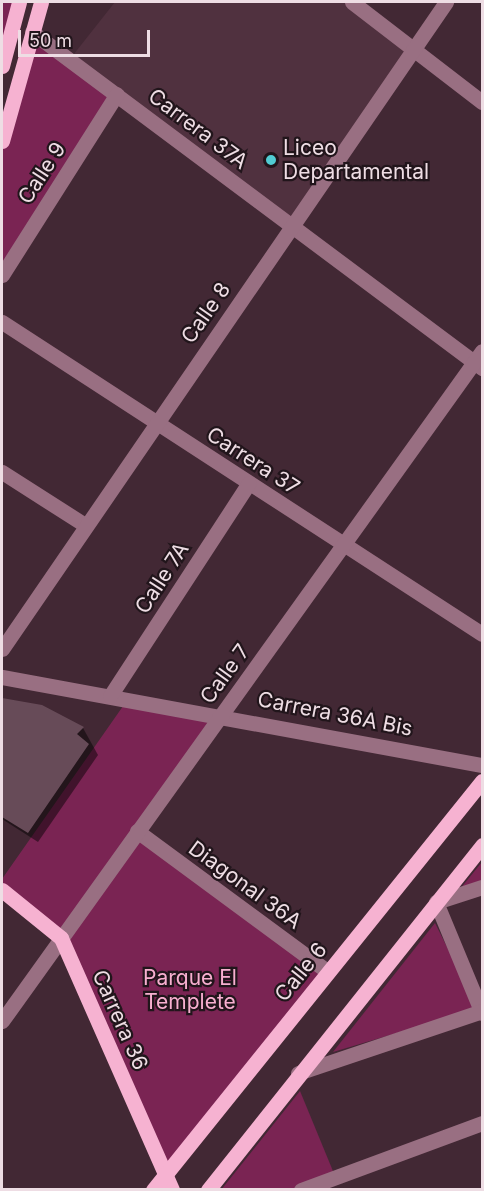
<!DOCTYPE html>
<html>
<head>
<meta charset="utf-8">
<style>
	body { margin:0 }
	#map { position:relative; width:484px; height:1191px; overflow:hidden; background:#422834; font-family:Inter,sans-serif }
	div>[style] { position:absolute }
	.built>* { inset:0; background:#50313f }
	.green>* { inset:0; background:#7a2453 }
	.shadow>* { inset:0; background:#0007 }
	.building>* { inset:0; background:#674b58 }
	.minor>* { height:15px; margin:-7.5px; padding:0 7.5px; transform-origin:7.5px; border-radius:7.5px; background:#996f82 }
	.major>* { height:15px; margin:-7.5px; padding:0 7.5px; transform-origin:7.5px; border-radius:7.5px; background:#f6b2d1 }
	.dots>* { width:16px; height:16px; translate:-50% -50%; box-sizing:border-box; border:3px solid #21151b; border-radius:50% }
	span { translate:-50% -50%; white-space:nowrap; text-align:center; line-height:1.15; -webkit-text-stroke:4.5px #21151b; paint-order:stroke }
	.street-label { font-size:21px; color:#eedde4 }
	.poi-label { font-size:21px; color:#eedde4 }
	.left { translate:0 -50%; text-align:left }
	.park-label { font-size:21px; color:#f8afd0 }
	.frame { position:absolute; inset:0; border:3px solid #eedde4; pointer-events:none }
	.scale { position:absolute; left:18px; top:30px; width:132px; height:27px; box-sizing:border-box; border:3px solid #eedde4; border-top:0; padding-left:8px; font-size:18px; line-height:21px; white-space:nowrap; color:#eedde4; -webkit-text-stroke:4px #21151b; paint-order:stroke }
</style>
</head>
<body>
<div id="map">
	<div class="built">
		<div style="clip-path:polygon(115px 2px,352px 2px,413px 49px,292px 225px,70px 59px)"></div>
	</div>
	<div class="green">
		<div style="clip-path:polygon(2px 2px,19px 2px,2px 66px)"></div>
		<div style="clip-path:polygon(32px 32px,117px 94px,2px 275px,2px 141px)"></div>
		<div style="clip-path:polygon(128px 699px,222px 714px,138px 832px,328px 972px,165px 1174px,61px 938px,2px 890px,2px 879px)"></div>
		<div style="clip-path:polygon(482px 862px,482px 883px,460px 889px)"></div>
		<div style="clip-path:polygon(435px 923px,478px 1009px,333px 1052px)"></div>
		<div style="clip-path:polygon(300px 1091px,335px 1176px,291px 1189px,221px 1190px)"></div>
	</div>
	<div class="shadow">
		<div style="clip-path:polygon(2px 700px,42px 707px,83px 728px,98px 755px,38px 842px,2px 819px)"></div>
	</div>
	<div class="building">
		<div style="clip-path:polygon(2px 698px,42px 705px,84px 727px,77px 734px,89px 744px,28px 833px,2px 817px)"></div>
	</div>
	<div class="minor">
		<div style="left:352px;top:2px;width:164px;rotate:37.6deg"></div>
		<div style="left:32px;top:32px;width:562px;rotate:36.75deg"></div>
		<div style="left:2px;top:275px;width:214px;rotate:-57.6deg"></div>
		<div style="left:2px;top:322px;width:572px;rotate:33.02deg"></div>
		<div style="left:2px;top:472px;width:98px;rotate:32.6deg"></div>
		<div style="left:2px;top:649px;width:785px;rotate:-55.54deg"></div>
		<div style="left:2px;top:677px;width:488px;rotate:10.4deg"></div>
		<div style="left:110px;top:696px;width:254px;rotate:-56.9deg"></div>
		<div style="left:137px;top:831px;width:237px;rotate:36.4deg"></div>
		<div style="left:482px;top:887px;width:48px;rotate:161.9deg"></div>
		<div style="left:436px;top:902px;width:120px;rotate:67.5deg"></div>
		<div style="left:2px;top:1021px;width:824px;rotate:-54.38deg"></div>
		<div style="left:298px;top:1073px;width:194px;rotate:-18.6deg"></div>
		<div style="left:301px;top:1190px;width:193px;rotate:-20.3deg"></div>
	</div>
	<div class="major">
		<div style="left:2px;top:66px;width:66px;rotate:-75.1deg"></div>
		<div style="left:2px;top:141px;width:144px;rotate:-74.3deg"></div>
		<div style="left:2px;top:890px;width:76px;rotate:39.1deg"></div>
		<div style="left:61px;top:938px;width:275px;rotate:66.2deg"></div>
		<div style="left:153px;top:1190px;width:525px;rotate:-51.19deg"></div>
		<div style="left:208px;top:1190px;width:441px;rotate:-51.5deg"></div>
	</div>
	<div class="dots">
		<div style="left:271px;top:160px;background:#51ccd3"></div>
	</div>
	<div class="street-label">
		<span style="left:198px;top:129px;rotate:37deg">Carrera 37A</span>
		<span style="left:42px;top:173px;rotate:-57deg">Calle 9</span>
		<span style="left:206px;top:313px;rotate:-55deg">Calle 8</span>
		<span style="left:253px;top:461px;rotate:33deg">Carrera 37</span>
		<span style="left:162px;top:578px;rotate:-57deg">Calle 7A</span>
		<span style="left:225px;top:674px;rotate:-54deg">Calle 7</span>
		<span style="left:335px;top:714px;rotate:11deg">Carrera 36A Bis</span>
		<span style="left:245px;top:885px;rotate:36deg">Diagonal 36A</span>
		<span style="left:301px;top:972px;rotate:-51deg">Calle 6</span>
		<span style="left:120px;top:1020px;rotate:66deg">Carrera 36</span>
	</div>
	<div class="poi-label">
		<span class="left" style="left:283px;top:160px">Liceo<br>Departamental</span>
	</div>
	<div class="park-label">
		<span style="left:190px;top:990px">Parque El<br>Templete</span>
	</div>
	<div class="frame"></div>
	<div class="scale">50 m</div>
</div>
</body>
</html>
